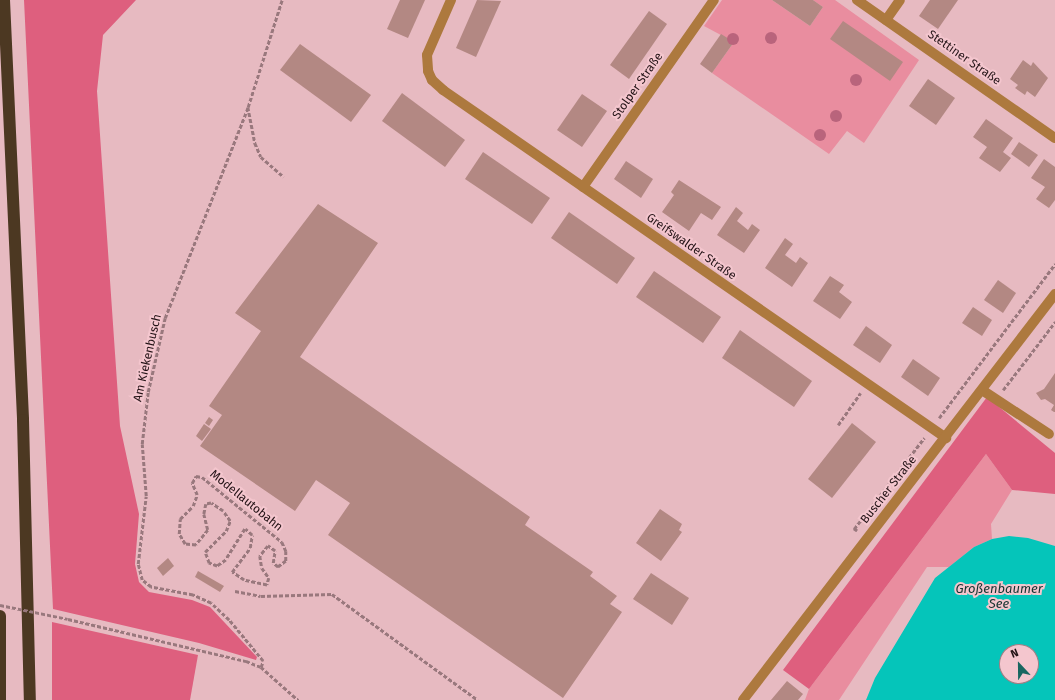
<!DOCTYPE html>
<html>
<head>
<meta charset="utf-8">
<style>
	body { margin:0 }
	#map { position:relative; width:1055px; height:700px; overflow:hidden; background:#e7bac1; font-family:"Fira Sans",sans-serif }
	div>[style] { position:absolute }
	.green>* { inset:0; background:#e98d9f }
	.forest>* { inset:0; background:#de5f7e }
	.water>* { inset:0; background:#05c5ba }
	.building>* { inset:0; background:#b38883 }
	.path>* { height:2.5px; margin-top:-1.25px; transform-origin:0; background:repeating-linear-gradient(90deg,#99787d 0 4px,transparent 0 6px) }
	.minor>* { height:10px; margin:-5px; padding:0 5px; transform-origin:5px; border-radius:5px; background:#ad793e }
	.highway>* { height:12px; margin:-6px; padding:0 6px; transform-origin:6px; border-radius:6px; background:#4c3822 }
	.path-bridge>* { height:2.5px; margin-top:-1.25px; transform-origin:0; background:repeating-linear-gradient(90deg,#99787d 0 4px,transparent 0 6px) }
	.trees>* { width:12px; height:12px; margin:-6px; border-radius:50%; background:#b9647c }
	span { translate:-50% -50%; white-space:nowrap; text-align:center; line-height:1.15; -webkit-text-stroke:4px #f4c6ce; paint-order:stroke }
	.street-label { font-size:12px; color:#231316 }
	.water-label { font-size:13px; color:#133330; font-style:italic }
	.north { position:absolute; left:999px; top:644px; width:40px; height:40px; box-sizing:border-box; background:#f4c6ce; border:1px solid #a07e84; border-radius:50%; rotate:338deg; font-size:11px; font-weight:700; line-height:16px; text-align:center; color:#231316 }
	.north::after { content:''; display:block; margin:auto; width:14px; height:18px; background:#196660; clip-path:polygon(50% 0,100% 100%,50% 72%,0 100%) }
</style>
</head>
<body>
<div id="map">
	<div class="green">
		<div style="clip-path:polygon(722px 0,772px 0,810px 26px,823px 7px,813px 0,835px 0,919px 60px,864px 143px,847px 131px,829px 154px,712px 73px,734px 42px,704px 26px)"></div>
		<div style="clip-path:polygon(986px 454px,1012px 490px,991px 524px,992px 539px,974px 547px,949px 567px,927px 567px,839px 700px,805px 700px,809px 689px)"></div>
	</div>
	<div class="forest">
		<div style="clip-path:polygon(24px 0,136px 0,103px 35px,97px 91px,120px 426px,139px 514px,135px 564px,139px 582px,149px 592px,192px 600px,210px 607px,257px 657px,256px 660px,199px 643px,53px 609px)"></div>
		<div style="clip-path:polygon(987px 397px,1055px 453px,1055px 494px,1012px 490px,986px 454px,809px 689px,783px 670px)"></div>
		<div style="clip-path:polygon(52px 622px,198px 655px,190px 700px,52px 700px)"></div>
	</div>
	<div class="water">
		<div style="clip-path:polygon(evenodd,1009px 536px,1028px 538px,1055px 546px,1055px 700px,866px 700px,875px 678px,935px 578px,974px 547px,992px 539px,1009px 536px,1007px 652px,1031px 652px,1031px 676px,1007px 676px,1007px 652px)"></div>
	</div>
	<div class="building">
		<div style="clip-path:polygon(400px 0,425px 0,408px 38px,387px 29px)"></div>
		<div style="clip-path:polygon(477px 0,501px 1px,476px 57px,456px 48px)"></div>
		<div style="clip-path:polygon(772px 0,813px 0,823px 7px,810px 26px)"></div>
		<div style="clip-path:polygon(930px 0,958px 0,938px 29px,919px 16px)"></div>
		<div style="clip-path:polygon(649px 11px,667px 24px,629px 79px,610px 65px)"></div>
		<div style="clip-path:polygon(843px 21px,903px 62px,890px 81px,830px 39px)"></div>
		<div style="clip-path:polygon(721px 34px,734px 42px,712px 73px,700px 64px)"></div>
		<div style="clip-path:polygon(300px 44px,371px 95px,351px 122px,280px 70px)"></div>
		<div style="clip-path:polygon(1023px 60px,1031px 66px,1033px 62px,1048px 78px,1035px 97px,1027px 91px,1025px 95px,1015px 88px,1018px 85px,1010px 79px)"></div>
		<div style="clip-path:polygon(928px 79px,955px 98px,936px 125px,909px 106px)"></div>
		<div style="clip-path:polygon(402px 93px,465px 140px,445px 167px,382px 121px)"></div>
		<div style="clip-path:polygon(582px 94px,607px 111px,582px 147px,557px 130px)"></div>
		<div style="clip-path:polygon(986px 119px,1013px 138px,1003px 152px,1011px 158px,1000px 172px,979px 158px,987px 147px,973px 137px)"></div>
		<div style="clip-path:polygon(1019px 142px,1038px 155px,1029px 167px,1011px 154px)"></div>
		<div style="clip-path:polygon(483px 152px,550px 198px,532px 224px,465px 179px)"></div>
		<div style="clip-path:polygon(1044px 159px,1055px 167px,1055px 200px,1049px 208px,1036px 199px,1045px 187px,1031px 178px)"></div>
		<div style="clip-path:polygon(626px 161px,653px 179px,641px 198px,614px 179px)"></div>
		<div style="clip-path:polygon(679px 180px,721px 207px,712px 220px,701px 213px,689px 231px,662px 212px,674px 195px,671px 192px)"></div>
		<div style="clip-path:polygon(318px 204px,378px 243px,300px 357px,530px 517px,525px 525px,593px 572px,590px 576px,617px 596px,610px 604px,622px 612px,563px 698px,328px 535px,350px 503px,316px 480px,295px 511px,200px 446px,222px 415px,209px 406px,261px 331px,235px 313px)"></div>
		<div style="clip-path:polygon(736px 207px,743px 213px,737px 221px,748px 230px,752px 224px,760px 230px,744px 253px,717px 235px)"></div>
		<div style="clip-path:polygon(569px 212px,635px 258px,617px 284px,551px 238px)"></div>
		<div style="clip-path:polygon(785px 238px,793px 244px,785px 255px,796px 263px,800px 257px,808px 263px,792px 287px,765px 268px)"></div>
		<div style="clip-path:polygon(654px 271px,721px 317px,703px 343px,636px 297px)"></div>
		<div style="clip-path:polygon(830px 276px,844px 285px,839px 292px,852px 302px,840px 319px,813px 301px)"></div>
		<div style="clip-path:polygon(998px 280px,1016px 293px,1003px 313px,984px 300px)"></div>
		<div style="clip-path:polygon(973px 307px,992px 320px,982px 336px,962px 323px)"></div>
		<div style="clip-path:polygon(866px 326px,892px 345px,880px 363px,853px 345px)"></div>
		<div style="clip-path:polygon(740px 330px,812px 381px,794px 407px,722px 358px)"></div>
		<div style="clip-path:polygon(913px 359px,940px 378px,928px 396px,901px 377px)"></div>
		<div style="clip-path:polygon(1055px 373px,1055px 412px,1054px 412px,1051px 410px,1054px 405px,1045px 399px,1041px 400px,1036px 393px,1044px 389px)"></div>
		<div style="clip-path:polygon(209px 417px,213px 420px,209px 426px,205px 423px)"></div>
		<div style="clip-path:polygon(852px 423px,876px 442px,832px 498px,808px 479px)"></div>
		<div style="clip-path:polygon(204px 424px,211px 429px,202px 441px,196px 436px)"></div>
		<div style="clip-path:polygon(660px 509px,682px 524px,679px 530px,682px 532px,661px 561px,636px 543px)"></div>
		<div style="clip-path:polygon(168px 558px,174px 566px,163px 576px,157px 568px)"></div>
		<div style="clip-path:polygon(198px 571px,224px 586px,220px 592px,195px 577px)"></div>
		<div style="clip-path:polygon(651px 573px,689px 598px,672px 625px,633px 599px)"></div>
		<div style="clip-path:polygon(787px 681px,803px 694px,798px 700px,771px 700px)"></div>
	</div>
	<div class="path">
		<div style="left:248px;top:107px;width:37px;rotate:79deg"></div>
		<div style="left:255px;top:143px;width:15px;rotate:67deg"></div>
		<div style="left:261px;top:157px;width:30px;rotate:41deg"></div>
		<div style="left:1003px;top:390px;width:86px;rotate:-52.6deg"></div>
		<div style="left:939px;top:418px;width:193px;rotate:-53deg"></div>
		<div style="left:838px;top:425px;width:39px;rotate:-55deg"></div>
		<div style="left:196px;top:476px;width:6px;rotate:9deg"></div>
		<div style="left:202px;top:477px;width:103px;rotate:39.1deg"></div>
		<div style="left:282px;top:542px;width:10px;rotate:66deg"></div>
		<div style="left:286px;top:551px;width:10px;rotate:90deg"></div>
		<div style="left:286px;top:561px;width:10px;rotate:143deg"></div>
		<div style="left:278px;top:567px;width:6px;rotate:-141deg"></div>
		<div style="left:273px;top:563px;width:12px;rotate:-81deg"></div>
		<div style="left:275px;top:551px;width:9px;rotate:-144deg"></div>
		<div style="left:268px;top:546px;width:13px;rotate:129deg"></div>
		<div style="left:260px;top:556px;width:12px;rotate:81deg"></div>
		<div style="left:262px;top:568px;width:12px;rotate:55deg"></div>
		<div style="left:269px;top:578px;width:7px;rotate:106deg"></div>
		<div style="left:267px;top:585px;width:24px;rotate:-168deg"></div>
		<div style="left:244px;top:580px;width:14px;rotate:-146deg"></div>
		<div style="left:232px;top:572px;width:30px;rotate:-53deg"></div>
		<div style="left:250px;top:548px;width:13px;rotate:-81deg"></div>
		<div style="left:252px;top:535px;width:9px;rotate:-139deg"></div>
		<div style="left:245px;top:529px;width:36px;rotate:122deg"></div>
		<div style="left:226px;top:560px;width:11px;rotate:146deg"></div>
		<div style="left:217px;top:566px;width:9px;rotate:-159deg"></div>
		<div style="left:209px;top:563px;width:12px;rotate:-110deg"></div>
		<div style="left:205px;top:552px;width:30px;rotate:-45deg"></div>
		<div style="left:226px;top:531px;width:11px;rotate:-68deg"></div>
		<div style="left:230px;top:521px;width:12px;rotate:-125deg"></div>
		<div style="left:223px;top:511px;width:14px;rotate:-146deg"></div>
		<div style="left:211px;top:503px;width:5px;rotate:169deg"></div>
		<div style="left:206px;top:504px;width:10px;rotate:101deg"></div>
		<div style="left:204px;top:514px;width:16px;rotate:76deg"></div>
		<div style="left:208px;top:530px;width:19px;rotate:129deg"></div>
		<div style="left:196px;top:545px;width:11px;rotate:-175deg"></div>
		<div style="left:185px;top:544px;width:12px;rotate:-121deg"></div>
		<div style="left:179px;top:534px;width:15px;rotate:-86deg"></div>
		<div style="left:180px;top:519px;width:18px;rotate:-45deg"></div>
		<div style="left:193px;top:506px;width:12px;rotate:-70deg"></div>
		<div style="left:197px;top:495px;width:13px;rotate:-113deg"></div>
		<div style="left:192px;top:483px;width:8px;rotate:-60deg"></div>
		<div style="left:857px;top:531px;width:4px;rotate:-146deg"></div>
		<div style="left:854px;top:529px;width:115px;rotate:-52.4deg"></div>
		<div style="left:235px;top:591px;width:26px;rotate:11deg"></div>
		<div style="left:261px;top:596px;width:71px;rotate:-1.6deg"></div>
		<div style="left:332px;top:594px;width:180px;rotate:36deg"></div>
		<div style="left:68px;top:619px;width:183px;rotate:13.3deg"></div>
		<div style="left:246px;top:661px;width:16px;rotate:22deg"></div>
		<div style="left:261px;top:667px;width:50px;rotate:41.7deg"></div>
		<div style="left:261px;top:667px;width:6px;rotate:-72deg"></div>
		<div style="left:263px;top:661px;width:53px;rotate:-129.7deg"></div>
		<div style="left:229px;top:620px;width:25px;rotate:-137deg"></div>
		<div style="left:211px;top:603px;width:20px;rotate:-156deg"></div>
		<div style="left:193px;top:595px;width:43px;rotate:-169.2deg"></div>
		<div style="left:151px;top:587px;width:11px;rotate:-142deg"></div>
		<div style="left:142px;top:580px;width:16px;rotate:-104deg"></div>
		<div style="left:138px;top:564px;width:68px;rotate:-83.3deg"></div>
		<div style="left:146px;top:496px;width:52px;rotate:-94.4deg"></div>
		<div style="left:142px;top:444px;width:52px;rotate:-83.4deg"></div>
		<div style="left:148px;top:392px;width:76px;rotate:-77.1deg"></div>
		<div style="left:165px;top:318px;width:227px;rotate:-68.5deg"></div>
		<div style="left:248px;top:107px;width:112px;rotate:-72.4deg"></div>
	</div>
	<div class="minor">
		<div style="left:451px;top:0;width:60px;rotate:113.6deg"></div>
		<div style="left:427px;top:55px;width:16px;rotate:86deg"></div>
		<div style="left:428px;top:71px;width:10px;rotate:66deg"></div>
		<div style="left:432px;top:80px;width:15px;rotate:42deg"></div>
		<div style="left:443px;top:90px;width:612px;rotate:34.68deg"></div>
		<div style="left:857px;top:0;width:241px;rotate:34.9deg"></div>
		<div style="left:886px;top:20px;width:24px;rotate:-55deg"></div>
		<div style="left:583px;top:187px;width:228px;rotate:-55deg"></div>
		<div style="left:982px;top:390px;width:80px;rotate:33.3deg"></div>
		<div style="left:743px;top:700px;width:512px;rotate:-52.46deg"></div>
	</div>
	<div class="highway">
		<div style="left:4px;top:0;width:420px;rotate:87.4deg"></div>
		<div style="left:23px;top:420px;width:280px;rotate:88.6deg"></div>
		<div style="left:0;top:616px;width:84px;rotate:90deg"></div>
	</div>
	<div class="path-bridge">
		<div style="left:0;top:605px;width:69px;rotate:11.6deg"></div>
	</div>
	<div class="trees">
		<div style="left:771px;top:38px"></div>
		<div style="left:733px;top:39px"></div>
		<div style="left:856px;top:80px"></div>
		<div style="left:836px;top:116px"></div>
		<div style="left:820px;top:135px"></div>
	</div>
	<div class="street-label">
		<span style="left:964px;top:58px;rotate:35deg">Stettiner Straße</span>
		<span style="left:638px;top:86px;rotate:-55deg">Stolper Straße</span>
		<span style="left:691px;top:247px;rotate:35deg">Greifswalder Straße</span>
		<span style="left:148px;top:358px;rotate:-77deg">Am Kiekenbusch</span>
		<span style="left:889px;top:490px;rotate:-52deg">Buscher Straße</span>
		<span style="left:246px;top:501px;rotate:39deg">Modellautobahn</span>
	</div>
	<div class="water-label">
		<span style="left:999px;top:597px">Großenbaumer<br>See</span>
	</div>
	<div class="north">N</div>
</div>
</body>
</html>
